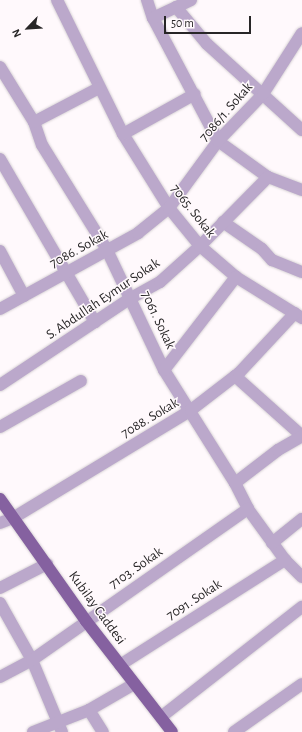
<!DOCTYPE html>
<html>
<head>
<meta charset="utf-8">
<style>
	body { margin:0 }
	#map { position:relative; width:302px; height:732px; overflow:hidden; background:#fff9fc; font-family:"Alegreya Sans",sans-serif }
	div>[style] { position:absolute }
	.roads { filter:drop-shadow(0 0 1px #d8d3d6) drop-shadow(0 0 1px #d8d3d6) }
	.minor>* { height:12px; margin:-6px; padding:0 6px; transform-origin:6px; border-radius:6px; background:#bba8cb }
	.major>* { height:12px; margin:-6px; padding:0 6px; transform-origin:6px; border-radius:6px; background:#8561a0 }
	span { translate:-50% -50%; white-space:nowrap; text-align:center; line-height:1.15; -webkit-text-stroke:3px #fff9fc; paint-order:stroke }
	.street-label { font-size:14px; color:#282627 }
	.north { position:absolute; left:8px; top:8px; width:40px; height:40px; -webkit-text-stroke:3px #fff9fc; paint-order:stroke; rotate:245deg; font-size:11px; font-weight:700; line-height:16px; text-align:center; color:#282627 }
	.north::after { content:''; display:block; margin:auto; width:14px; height:18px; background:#282627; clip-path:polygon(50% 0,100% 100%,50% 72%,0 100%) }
	.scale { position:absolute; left:164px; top:16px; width:87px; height:18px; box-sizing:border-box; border:2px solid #282627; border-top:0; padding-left:5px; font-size:12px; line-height:14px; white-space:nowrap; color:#282627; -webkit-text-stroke:3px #fff9fc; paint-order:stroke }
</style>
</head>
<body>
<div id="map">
	<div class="roads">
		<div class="minor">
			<div style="left:57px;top:0;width:149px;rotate:63.8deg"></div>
			<div style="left:123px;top:134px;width:87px;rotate:58.1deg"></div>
			<div style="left:169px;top:208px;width:49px;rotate:50.8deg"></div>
			<div style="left:200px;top:246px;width:48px;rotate:40.7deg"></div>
			<div style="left:236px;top:277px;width:78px;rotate:31.8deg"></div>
			<div style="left:147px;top:0;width:19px;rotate:72deg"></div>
			<div style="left:153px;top:18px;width:139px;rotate:62.1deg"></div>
			<div style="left:218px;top:141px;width:62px;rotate:35.8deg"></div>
			<div style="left:268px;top:177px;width:36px;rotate:21deg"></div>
			<div style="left:176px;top:7px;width:48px;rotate:50deg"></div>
			<div style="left:207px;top:44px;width:128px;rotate:42.2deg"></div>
			<div style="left:153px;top:18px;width:42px;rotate:-25.3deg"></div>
			<div style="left:0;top:67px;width:65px;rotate:58.3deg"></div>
			<div style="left:34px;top:122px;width:24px;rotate:71deg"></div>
			<div style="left:42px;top:145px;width:123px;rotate:58.2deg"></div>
			<div style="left:107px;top:250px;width:133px;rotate:64.6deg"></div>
			<div style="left:164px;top:370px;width:133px;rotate:57.9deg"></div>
			<div style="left:235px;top:483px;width:29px;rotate:63deg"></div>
			<div style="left:248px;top:509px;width:63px;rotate:54deg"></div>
			<div style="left:285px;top:560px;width:24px;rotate:45deg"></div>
			<div style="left:34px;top:122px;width:73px;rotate:-27.6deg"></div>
			<div style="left:123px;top:134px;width:82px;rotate:-29.1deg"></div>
			<div style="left:0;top:159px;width:189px;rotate:59.8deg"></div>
			<div style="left:223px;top:222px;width:47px;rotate:34.7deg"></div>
			<div style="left:262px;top:249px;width:15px;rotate:48deg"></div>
			<div style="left:272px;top:260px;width:32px;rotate:22deg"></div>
			<div style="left:0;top:251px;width:51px;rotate:61.9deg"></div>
			<div style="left:0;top:309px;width:158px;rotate:-28.8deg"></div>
			<div style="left:138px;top:233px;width:40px;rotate:-39deg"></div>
			<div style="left:169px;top:208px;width:83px;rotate:-53.8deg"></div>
			<div style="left:218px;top:141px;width:65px;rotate:-46.2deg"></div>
			<div style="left:263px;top:94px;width:72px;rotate:-57.4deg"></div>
			<div style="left:164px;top:370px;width:118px;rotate:-52.3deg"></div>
			<div style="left:235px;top:376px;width:90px;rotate:41.8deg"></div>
			<div style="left:0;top:385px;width:157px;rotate:-33.6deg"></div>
			<div style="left:131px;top:298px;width:33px;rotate:-29deg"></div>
			<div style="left:160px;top:282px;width:54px;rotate:-42deg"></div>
			<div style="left:200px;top:246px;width:97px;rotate:-45.4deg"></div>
			<div style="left:0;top:427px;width:93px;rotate:-29.6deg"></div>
			<div style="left:235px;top:483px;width:54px;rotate:-37.5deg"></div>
			<div style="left:278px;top:450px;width:28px;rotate:-30deg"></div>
			<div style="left:0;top:523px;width:14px;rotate:-21deg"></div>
			<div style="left:13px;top:518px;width:208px;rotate:-31.2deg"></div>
			<div style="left:191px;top:410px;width:61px;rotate:-37.6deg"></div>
			<div style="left:239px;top:373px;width:82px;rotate:-47deg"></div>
			<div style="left:272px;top:543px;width:38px;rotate:-39deg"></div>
			<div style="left:0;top:588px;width:53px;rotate:-27.1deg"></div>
			<div style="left:0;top:603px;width:65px;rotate:60.7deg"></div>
			<div style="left:32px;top:660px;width:78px;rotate:67.4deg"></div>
			<div style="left:120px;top:665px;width:196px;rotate:-32.5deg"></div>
			<div style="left:0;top:677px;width:36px;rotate:-28deg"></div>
			<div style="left:32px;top:660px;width:264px;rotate:-35deg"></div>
			<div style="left:89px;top:710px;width:26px;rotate:58deg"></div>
			<div style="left:161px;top:717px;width:179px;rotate:-38deg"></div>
			<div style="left:33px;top:732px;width:60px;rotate:-21.4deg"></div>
			<div style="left:89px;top:710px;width:52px;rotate:-30deg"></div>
			<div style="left:234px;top:732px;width:83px;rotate:-35.2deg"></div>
		</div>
		<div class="major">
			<div style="left:0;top:499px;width:149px;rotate:54.8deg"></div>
			<div style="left:86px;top:621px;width:140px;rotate:52.2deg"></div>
		</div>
	</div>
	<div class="street-label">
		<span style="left:226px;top:112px;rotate:-49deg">7086/1. Sokak</span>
		<span style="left:193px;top:211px;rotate:52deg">7065. Sokak</span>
		<span style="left:79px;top:249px;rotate:-29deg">7086. Sokak</span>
		<span style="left:103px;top:299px;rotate:-34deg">S. Abdullah Eymur Sokak</span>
		<span style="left:158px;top:320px;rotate:65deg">7061. Sokak</span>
		<span style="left:150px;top:418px;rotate:-31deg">7088. Sokak</span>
		<span style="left:136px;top:568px;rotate:-35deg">7103. Sokak</span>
		<span style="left:194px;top:600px;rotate:-33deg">7091. Sokak</span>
		<span style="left:97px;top:608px;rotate:54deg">Kubilay Caddesi</span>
	</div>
	<div class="north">N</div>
	<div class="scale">50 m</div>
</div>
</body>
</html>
